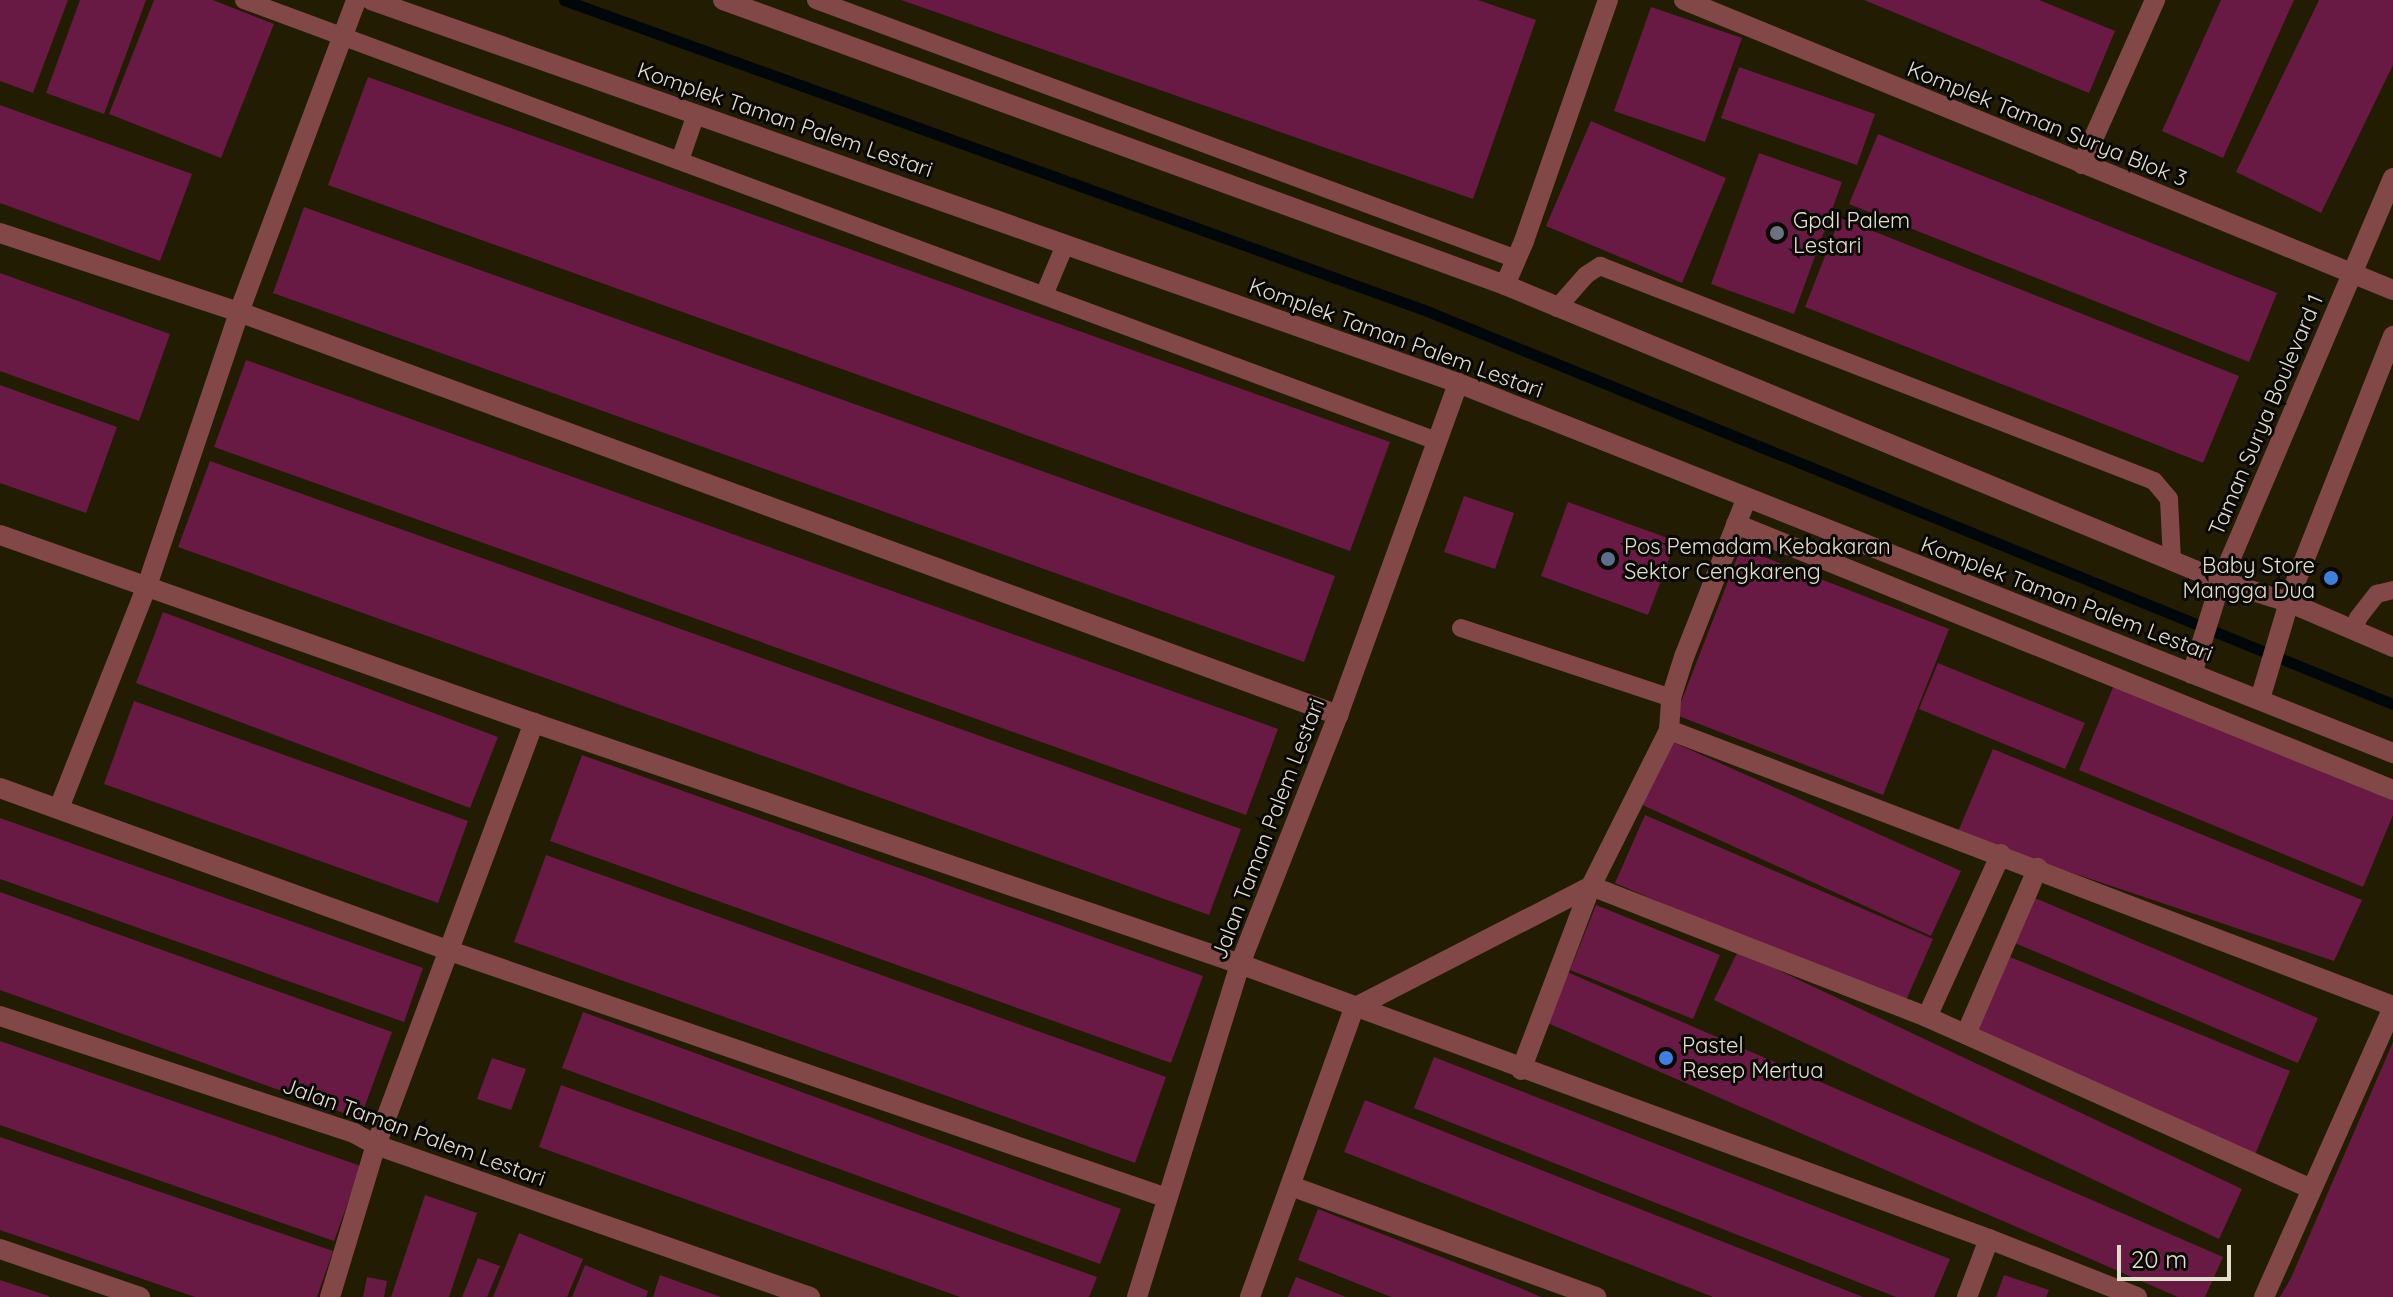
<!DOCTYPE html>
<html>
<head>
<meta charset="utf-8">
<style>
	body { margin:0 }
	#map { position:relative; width:2393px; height:1297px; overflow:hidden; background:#211c02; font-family:Quicksand,sans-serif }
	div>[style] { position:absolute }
	.stream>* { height:11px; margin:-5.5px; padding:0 5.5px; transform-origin:5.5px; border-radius:5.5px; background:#00070a }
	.building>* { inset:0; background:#681a45 }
	.service>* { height:18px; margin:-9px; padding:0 9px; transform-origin:9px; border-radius:9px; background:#824847 }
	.minor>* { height:20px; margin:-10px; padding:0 10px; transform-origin:10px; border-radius:10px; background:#824847 }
	.tertiary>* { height:20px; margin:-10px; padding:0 10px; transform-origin:10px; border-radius:10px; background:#824847 }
	.dots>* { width:22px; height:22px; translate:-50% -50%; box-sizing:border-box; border:4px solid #090701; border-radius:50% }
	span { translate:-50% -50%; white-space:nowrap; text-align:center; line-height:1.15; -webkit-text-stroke:6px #090701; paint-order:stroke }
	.street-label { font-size:22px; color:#e2dfcf }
	.poi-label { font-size:22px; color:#e2dfcf }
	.left { translate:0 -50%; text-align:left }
	.right { translate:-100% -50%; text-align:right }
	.scale { position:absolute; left:2117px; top:1245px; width:114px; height:36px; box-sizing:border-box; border:4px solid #e2dfcf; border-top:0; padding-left:10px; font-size:24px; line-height:28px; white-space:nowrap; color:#e2dfcf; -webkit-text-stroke:6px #090701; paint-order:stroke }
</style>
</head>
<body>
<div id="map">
	<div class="stream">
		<div style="left:564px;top:0;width:912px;rotate:19.81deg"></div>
		<div style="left:1422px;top:309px;width:1048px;rotate:22.14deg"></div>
	</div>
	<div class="building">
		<div style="clip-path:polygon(0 0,68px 0,33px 93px,0 81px)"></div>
		<div style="clip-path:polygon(80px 0,146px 0,104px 114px,46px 93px)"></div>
		<div style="clip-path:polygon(154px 0,213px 0,274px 24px,221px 158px,109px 114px)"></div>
		<div style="clip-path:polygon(901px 0,1478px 0,1536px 20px,1473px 199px)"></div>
		<div style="clip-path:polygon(1864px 0,2039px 0,2115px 31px,2089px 93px)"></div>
		<div style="clip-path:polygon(2221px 0,2294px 0,2223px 158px,2162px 131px)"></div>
		<div style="clip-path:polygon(2319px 0,2393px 0,2393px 65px,2321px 213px,2236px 172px)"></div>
		<div style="clip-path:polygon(1651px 7px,1742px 38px,1705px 142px,1614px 111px)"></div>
		<div style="clip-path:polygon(1739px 67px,1875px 114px,1857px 165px,1721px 118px)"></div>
		<div style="clip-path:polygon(368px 77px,1390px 442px,1350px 551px,328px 185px)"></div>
		<div style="clip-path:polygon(0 105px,192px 174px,160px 261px,0 203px)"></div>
		<div style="clip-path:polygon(1591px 121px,1726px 178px,1682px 283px,1546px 226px)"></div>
		<div style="clip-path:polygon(1878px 134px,2277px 293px,2249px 362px,1849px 204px)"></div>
		<div style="clip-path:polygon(1759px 153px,1842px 182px,1794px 314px,1711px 284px)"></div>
		<div style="clip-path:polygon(304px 207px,1335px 576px,1304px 662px,273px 293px)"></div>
		<div style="clip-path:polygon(1840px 218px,2239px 376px,2203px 463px,1805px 307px)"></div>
		<div style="clip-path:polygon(0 273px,170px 334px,139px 421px,0 371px)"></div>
		<div style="clip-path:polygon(246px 360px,1278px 729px,1246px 815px,214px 447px)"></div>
		<div style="clip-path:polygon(0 385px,117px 427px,86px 513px,0 483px)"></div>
		<div style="clip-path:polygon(210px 461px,1241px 829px,1209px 915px,178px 547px)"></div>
		<div style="clip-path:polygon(1464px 496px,1514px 513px,1495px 569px,1444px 552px)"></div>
		<div style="clip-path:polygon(1568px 502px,1676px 541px,1648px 615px,1541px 576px)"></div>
		<div style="clip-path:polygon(1741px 548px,1949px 629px,1883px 795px,1676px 715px)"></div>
		<div style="clip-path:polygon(163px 612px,498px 737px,470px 808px,136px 683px)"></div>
		<div style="clip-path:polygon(1938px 663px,2085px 723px,2065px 769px,1919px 709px)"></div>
		<div style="clip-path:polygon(2114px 685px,2393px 800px,2393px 815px,2363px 887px,2079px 770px)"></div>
		<div style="clip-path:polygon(134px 701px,468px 821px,438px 903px,104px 784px)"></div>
		<div style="clip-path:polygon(1666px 739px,1961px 871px,1931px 936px,1638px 803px)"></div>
		<div style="clip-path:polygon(1993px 749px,2362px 900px,2334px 961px,1957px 834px)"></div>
		<div style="clip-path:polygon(582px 755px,1203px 976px,1171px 1063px,550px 841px)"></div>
		<div style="clip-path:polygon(1645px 815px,1933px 939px,1903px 1007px,1615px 883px)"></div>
		<div style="clip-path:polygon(0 818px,423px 968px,404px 1022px,0 879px)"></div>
		<div style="clip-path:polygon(546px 855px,1166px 1077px,1135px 1163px,514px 942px)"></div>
		<div style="clip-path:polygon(0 892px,392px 1032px,360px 1119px,0 990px)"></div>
		<div style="clip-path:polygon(2030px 896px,2318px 1018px,2298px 1063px,2010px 941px)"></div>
		<div style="clip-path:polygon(1596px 905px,1720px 955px,1693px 1019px,1570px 970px)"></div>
		<div style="clip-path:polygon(1738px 951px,2242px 1189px,2219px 1239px,1714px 1000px)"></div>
		<div style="clip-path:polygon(2005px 955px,2290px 1071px,2254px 1157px,1973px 1033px)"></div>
		<div style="clip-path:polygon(1565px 971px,2223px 1257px,2205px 1297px,2178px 1297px,1543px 1021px)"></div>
		<div style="clip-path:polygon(583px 1012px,1121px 1209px,1100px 1264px,562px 1068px)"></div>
		<div style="clip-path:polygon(0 1041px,361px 1166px,334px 1241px,0 1125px)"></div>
		<div style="clip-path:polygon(2393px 1042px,2393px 1297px,2280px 1297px,2291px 1278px)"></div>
		<div style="clip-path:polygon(1434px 1057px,1950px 1259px,1934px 1297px,1896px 1297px,1414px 1108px)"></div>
		<div style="clip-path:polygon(492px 1058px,526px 1069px,511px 1110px,477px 1099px)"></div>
		<div style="clip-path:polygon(561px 1085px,1097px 1277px,1089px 1297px,960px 1297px,539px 1147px)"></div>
		<div style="clip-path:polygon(1365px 1100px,1465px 1140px,1863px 1297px,1713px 1297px,1344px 1152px)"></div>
		<div style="clip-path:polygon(0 1137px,333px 1251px,317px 1297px,195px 1297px,0 1230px)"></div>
		<div style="clip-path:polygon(425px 1195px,477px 1213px,449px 1297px,391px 1297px)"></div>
		<div style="clip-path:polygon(1318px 1209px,1518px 1287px,1541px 1297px,1391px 1297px,1298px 1260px)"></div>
		<div style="clip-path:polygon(519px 1233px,583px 1259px,567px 1297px,493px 1297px)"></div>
		<div style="clip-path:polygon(478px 1258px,500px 1266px,487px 1297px,462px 1297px)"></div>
		<div style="clip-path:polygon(585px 1265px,648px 1291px,646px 1297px,572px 1297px)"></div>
		<div style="clip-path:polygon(660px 1275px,721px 1297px,653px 1297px)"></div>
		<div style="clip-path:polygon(2004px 1275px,2049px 1290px,2046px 1297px,1996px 1297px)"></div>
		<div style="clip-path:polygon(367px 1277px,387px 1281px,384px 1297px,363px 1297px)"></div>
		<div style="clip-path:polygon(1296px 1277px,1346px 1297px,1288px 1297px)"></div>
		<div style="clip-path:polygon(0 1280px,49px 1296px,49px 1297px,0 1297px)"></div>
	</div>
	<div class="service">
		<div style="left:244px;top:0;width:1272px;rotate:20.29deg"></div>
		<div style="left:816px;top:0;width:746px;rotate:20.3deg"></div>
		<div style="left:680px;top:160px;width:49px;rotate:-70.8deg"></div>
		<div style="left:1044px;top:295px;width:54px;rotate:-67.2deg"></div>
		<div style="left:1557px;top:308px;width:44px;rotate:-48.7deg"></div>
		<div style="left:1586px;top:275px;width:17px;rotate:-33deg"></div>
		<div style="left:1600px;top:266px;width:594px;rotate:21.21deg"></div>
		<div style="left:2154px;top:481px;width:23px;rotate:50deg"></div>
		<div style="left:2169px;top:499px;width:62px;rotate:87.2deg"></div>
		<div style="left:1461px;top:628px;width:221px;rotate:18.4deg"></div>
		<div style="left:2355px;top:631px;width:13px;rotate:-77deg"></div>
		<div style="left:2358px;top:618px;width:31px;rotate:-52deg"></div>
		<div style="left:2377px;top:594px;width:16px;rotate:-14deg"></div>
	</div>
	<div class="minor">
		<div style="left:1684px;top:0;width:766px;rotate:22.25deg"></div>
		<div style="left:2082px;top:164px;width:180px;rotate:-66deg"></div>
		<div style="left:0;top:233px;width:252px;rotate:18.3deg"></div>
		<div style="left:239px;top:312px;width:1171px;rotate:20.14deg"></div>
		<div style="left:1505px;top:285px;width:48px;rotate:-66.6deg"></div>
		<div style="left:1524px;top:241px;width:255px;rotate:-70.8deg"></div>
		<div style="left:1736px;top:524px;width:709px;rotate:22.04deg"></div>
		<div style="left:0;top:535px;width:566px;rotate:19.4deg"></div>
		<div style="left:534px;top:723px;width:746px;rotate:18.85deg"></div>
		<div style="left:1240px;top:964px;width:798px;rotate:20.16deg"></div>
		<div style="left:1989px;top:1239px;width:159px;rotate:21.4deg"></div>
		<div style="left:1669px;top:730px;width:775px;rotate:20.87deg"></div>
		<div style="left:0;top:788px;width:479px;rotate:19.9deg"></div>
		<div style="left:450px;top:951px;width:758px;rotate:19.01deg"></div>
		<div style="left:59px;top:808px;width:239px;rotate:-68.4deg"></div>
		<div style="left:147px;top:586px;width:289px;rotate:-71.4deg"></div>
		<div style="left:239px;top:312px;width:333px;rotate:-69.4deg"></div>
		<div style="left:0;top:1016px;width:373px;rotate:18.3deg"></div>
		<div style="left:354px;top:1133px;width:25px;rotate:29deg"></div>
		<div style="left:376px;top:1145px;width:460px;rotate:19.3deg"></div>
		<div style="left:1927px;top:1017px;width:179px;rotate:-65.6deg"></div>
		<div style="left:1966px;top:1034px;width:181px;rotate:-66.6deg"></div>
		<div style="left:1521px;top:1070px;width:197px;rotate:-69.2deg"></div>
		<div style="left:1591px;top:886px;width:174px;rotate:-63.4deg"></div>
		<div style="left:1669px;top:730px;width:32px;rotate:-86deg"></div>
		<div style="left:1671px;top:698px;width:43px;rotate:-72.4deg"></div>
		<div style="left:1684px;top:657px;width:169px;rotate:-68.5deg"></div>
		<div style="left:1291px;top:1186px;width:325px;rotate:20deg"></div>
		<div style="left:0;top:1249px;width:148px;rotate:18.9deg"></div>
		<div style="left:330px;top:1297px;width:159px;rotate:-73.2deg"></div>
		<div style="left:376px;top:1145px;width:451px;rotate:-69.5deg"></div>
		<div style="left:1137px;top:1297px;width:349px;rotate:-72.8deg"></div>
		<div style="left:1240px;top:964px;width:268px;rotate:-68.5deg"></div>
		<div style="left:1338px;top:715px;width:353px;rotate:-70.1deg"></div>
		<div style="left:1250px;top:1297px;width:307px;rotate:-70.2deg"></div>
		<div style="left:1354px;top:1008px;width:267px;rotate:-27.2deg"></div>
		<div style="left:1591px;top:886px;width:361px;rotate:21.3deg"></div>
		<div style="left:1927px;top:1017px;width:421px;rotate:24.1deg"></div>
		<div style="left:1967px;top:1297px;width:62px;rotate:-69.2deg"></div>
		<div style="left:2264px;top:1297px;width:317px;rotate:-66deg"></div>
	</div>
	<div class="tertiary">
		<div style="left:371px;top:0;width:1153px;rotate:19.41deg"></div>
		<div style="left:1458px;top:383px;width:1006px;rotate:21.59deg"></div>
		<div style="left:723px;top:0;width:832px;rotate:20.02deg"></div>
		<div style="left:1505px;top:285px;width:775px;rotate:22.46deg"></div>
		<div style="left:2221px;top:581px;width:70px;rotate:17.4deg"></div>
		<div style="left:2288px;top:602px;width:114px;rotate:23.2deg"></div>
		<div style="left:2192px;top:674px;width:97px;rotate:-72.7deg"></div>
		<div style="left:2221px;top:581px;width:438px;rotate:-66.9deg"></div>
		<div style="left:2260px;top:699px;width:118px;rotate:-73.3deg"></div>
		<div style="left:2294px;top:586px;width:269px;rotate:-68.4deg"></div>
	</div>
	<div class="dots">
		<div style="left:1777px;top:233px;background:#6b7280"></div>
		<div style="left:1608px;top:559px;background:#5c6f8a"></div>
		<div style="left:2331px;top:578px;background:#3f7fe0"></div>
		<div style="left:1666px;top:1058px;background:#3f7fe0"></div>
	</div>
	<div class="street-label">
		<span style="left:785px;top:120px;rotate:19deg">Komplek Taman Palem Lestari</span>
		<span style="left:2047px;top:124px;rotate:22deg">Komplek Taman Surya Blok 3</span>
		<span style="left:1396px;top:338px;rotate:20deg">Komplek Taman Palem Lestari</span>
		<span style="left:2266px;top:415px;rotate:-67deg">Taman Surya Boulevard 1</span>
		<span style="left:2067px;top:599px;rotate:21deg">Komplek Taman Palem Lestari</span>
		<span style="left:1268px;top:829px;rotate:-69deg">Jalan Taman Palem Lestari</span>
		<span style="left:414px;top:1132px;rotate:20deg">Jalan Taman Palem Lestari</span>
	</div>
	<div class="poi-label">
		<span class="left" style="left:1793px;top:233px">GpdI Palem<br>Lestari</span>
		<span class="left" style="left:1624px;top:559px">Pos Pemadam Kebakaran<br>Sektor Cengkareng</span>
		<span class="right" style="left:2315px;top:578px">Baby Store<br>Mangga Dua</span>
		<span class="left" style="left:1682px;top:1058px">Pastel<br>Resep Mertua</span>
	</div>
	<div class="scale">20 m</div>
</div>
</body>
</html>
